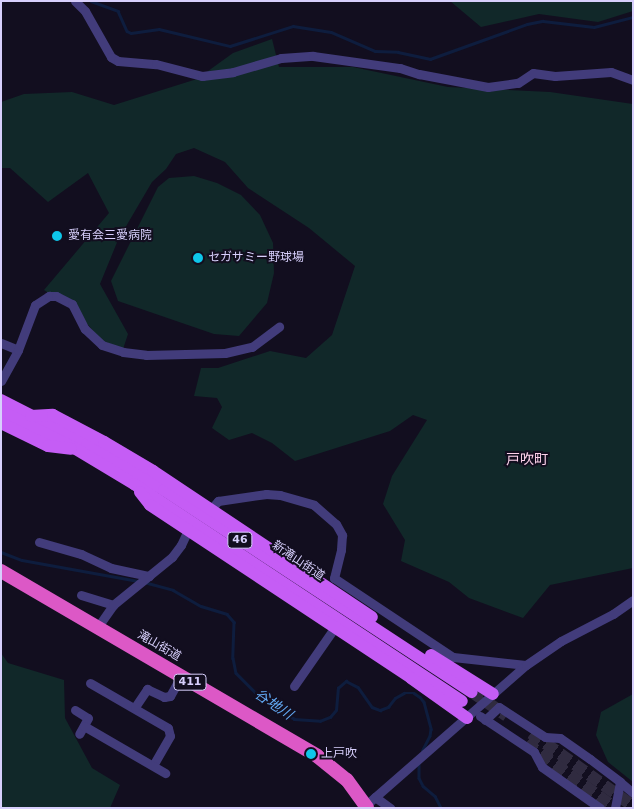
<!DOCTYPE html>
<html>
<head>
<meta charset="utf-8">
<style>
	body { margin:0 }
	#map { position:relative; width:634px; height:809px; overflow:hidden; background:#120e1f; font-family:"DejaVu Sans","Noto Sans JP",sans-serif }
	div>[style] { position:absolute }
	.green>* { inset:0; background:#112829 }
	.stream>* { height:2.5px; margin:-1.25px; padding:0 1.25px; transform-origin:1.25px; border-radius:1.25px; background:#0e1d3e }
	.primary-tunnel>* { height:12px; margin-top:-6px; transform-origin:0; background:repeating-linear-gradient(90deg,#302b40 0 12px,transparent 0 18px) }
	.minor>* { height:9px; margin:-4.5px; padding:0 4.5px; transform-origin:4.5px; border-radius:4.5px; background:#423c7b }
	.primary>* { height:12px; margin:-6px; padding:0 6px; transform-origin:6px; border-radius:6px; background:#c55df5 }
	.trunk>* { height:14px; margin:-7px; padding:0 7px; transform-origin:7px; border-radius:7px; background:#dc58c6 }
	.dots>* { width:14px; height:14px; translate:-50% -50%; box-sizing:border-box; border:2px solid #120e1f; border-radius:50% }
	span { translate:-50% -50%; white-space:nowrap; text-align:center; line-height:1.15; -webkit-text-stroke:4px #120e1f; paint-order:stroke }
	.shield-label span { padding:1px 4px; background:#120e1f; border:1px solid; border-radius:4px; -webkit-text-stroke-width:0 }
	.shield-label { font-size:11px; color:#d7cffc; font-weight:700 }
	.poi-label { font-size:12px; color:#d7cffc }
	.left { translate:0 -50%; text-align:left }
	.street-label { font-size:12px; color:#d7cffc }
	.neighbourhood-label { font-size:14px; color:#fcd1ea }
	.water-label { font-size:14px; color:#63aaf5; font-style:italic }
	.frame { position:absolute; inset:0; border:2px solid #d7cffc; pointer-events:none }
</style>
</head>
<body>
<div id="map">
	<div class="green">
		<div style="clip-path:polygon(450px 1px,633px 1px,633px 11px,598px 22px,539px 14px,481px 27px)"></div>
		<div style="clip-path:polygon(272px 39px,279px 67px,353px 67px,448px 87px,550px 92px,633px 104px,633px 568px,550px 585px,523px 618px,469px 598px,449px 582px,401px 561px,405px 540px,383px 504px,392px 476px,427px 420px,413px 415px,390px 431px,295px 461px,272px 443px,252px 433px,229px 440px,212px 428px,222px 407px,217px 398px,194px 396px,201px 368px,218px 368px,270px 351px,306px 358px,332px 335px,355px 266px,309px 228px,248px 188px,225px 162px,194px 148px,176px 154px,166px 169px,152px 182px,118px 240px,100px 284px,128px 334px,123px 349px,101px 340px,77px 312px,44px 290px,109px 213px,88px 173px,48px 202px,10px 168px,1px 168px,1px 102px,24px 94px,72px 92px,114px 105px,197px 79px,233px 53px)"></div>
		<div style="clip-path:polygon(194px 176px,217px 183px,241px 195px,260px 215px,273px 243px,274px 273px,267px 303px,239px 336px,214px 334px,118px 301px,111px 281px,158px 187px,169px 178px)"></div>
		<div style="clip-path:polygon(1px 653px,8px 663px,64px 680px,65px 718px,92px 768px,120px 785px,110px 808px,1px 808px)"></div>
		<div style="clip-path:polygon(633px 694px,633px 782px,608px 762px,596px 735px,601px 712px)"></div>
	</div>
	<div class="stream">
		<div style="left:91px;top:1px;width:29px;rotate:20deg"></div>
		<div style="left:118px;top:11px;width:22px;rotate:66deg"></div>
		<div style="left:127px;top:31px;width:4px;rotate:27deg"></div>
		<div style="left:131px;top:33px;width:28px;rotate:-8deg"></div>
		<div style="left:159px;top:29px;width:73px;rotate:13.5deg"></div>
		<div style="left:230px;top:46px;width:66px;rotate:-17.6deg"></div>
		<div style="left:293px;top:26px;width:38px;rotate:9deg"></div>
		<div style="left:331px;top:32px;width:48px;rotate:23.4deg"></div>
		<div style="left:375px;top:51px;width:23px;rotate:2deg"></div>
		<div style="left:398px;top:52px;width:33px;rotate:12deg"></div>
		<div style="left:430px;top:59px;width:103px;rotate:-19.8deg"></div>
		<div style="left:527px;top:24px;width:16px;rotate:-11deg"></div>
		<div style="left:543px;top:21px;width:51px;rotate:6.7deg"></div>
		<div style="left:594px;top:27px;width:40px;rotate:-14.4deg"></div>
		<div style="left:1px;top:552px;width:22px;rotate:21deg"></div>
		<div style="left:22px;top:560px;width:119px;rotate:10.2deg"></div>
		<div style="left:144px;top:582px;width:30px;rotate:15deg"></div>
		<div style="left:173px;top:590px;width:32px;rotate:30deg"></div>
		<div style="left:201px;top:606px;width:27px;rotate:17deg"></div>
		<div style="left:227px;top:614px;width:11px;rotate:49deg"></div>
		<div style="left:234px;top:622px;width:36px;rotate:92deg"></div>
		<div style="left:233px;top:658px;width:15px;rotate:79deg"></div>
		<div style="left:236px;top:673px;width:35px;rotate:45deg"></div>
		<div style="left:261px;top:698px;width:39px;rotate:32deg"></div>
		<div style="left:294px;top:719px;width:26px;rotate:4deg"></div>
		<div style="left:320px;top:721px;width:11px;rotate:-22deg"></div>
		<div style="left:330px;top:717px;width:9px;rotate:-49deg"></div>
		<div style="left:336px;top:710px;width:22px;rotate:-85deg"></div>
		<div style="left:338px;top:688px;width:11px;rotate:-41deg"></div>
		<div style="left:346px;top:681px;width:13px;rotate:27deg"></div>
		<div style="left:358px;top:687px;width:24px;rotate:55deg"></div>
		<div style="left:372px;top:707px;width:9px;rotate:21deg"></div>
		<div style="left:380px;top:710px;width:9px;rotate:-21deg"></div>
		<div style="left:388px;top:707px;width:11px;rotate:-52deg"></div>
		<div style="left:395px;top:698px;width:10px;rotate:-29deg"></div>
		<div style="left:404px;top:693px;width:10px"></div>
		<div style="left:414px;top:693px;width:7px;rotate:34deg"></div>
		<div style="left:420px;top:697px;width:6px;rotate:51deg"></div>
		<div style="left:424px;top:702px;width:28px;rotate:75deg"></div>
		<div style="left:431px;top:729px;width:7px;rotate:98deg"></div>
		<div style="left:430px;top:736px;width:16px;rotate:117deg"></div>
		<div style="left:419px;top:762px;width:16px;rotate:90deg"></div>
		<div style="left:419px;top:778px;width:9px;rotate:63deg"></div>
		<div style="left:423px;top:786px;width:16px;rotate:40deg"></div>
		<div style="left:435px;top:796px;width:13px;rotate:63deg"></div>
	</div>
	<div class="primary-tunnel">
		<div style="left:472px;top:692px;width:42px;rotate:34.4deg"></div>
		<div style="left:531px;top:733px;width:125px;rotate:35.6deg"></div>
		<div style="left:526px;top:743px;width:110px;rotate:36.1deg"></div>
	</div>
	<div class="minor">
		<div style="left:75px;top:1px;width:14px;rotate:45deg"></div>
		<div style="left:85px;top:11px;width:53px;rotate:60.5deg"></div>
		<div style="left:111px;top:57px;width:8px;rotate:30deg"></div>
		<div style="left:118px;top:61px;width:38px;rotate:5deg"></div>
		<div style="left:156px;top:64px;width:48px;rotate:14.6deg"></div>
		<div style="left:202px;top:76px;width:31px;rotate:-7deg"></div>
		<div style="left:233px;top:72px;width:50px;rotate:-16.3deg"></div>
		<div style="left:281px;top:58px;width:32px;rotate:-4deg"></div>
		<div style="left:313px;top:56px;width:88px;rotate:7.9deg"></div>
		<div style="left:400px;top:68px;width:20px;rotate:18deg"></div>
		<div style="left:419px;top:74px;width:70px;rotate:10.7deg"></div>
		<div style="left:488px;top:87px;width:30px;rotate:-8deg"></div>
		<div style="left:518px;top:83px;width:18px;rotate:-34deg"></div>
		<div style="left:533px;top:73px;width:22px;rotate:8deg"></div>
		<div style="left:555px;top:76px;width:56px;rotate:-4.1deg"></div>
		<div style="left:611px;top:72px;width:23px;rotate:20deg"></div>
		<div style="left:1px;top:343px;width:18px;rotate:22deg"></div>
		<div style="left:1px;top:381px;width:35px;rotate:-61deg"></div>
		<div style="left:18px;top:350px;width:48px;rotate:-69.3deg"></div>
		<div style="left:35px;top:305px;width:17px;rotate:-33deg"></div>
		<div style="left:49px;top:296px;width:7px"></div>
		<div style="left:56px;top:296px;width:18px;rotate:27deg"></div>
		<div style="left:72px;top:304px;width:28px;rotate:63deg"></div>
		<div style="left:85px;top:329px;width:23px;rotate:43deg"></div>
		<div style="left:102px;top:345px;width:22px;rotate:18deg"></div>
		<div style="left:123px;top:352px;width:23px;rotate:7deg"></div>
		<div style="left:146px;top:355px;width:79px;rotate:-1.5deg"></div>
		<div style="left:225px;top:353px;width:28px;rotate:-13deg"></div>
		<div style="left:252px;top:347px;width:34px;rotate:-37deg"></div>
		<div style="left:211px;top:509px;width:11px;rotate:-49deg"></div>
		<div style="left:218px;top:501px;width:49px;rotate:-8.3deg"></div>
		<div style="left:266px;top:494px;width:14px;rotate:4deg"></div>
		<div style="left:280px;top:495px;width:35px;rotate:16deg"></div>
		<div style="left:314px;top:505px;width:29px;rotate:41deg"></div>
		<div style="left:336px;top:524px;width:13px;rotate:61deg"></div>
		<div style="left:342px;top:535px;width:15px;rotate:94deg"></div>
		<div style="left:341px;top:550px;width:29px;rotate:104deg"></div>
		<div style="left:334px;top:578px;width:143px;rotate:33.6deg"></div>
		<div style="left:453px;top:657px;width:73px;rotate:6.3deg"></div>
		<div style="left:39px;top:542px;width:44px;rotate:15.9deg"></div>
		<div style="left:81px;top:554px;width:33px;rotate:25deg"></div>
		<div style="left:111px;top:568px;width:39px;rotate:12deg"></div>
		<div style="left:81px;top:595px;width:34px;rotate:17deg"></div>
		<div style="left:97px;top:628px;width:28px;rotate:-55deg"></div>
		<div style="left:113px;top:605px;width:76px;rotate:-39.1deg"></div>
		<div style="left:172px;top:557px;width:15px;rotate:-53deg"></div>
		<div style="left:181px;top:545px;width:17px;rotate:-65deg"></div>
		<div style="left:90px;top:683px;width:90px;rotate:30deg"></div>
		<div style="left:168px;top:728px;width:8px;rotate:76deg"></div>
		<div style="left:170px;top:736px;width:34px;rotate:120deg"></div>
		<div style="left:294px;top:686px;width:72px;rotate:-55.2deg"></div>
		<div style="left:135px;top:707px;width:22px;rotate:-56deg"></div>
		<div style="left:147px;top:689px;width:19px;rotate:25deg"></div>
		<div style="left:164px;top:697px;width:6px;rotate:-9deg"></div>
		<div style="left:170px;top:696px;width:23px;rotate:-61deg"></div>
		<div style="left:75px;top:710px;width:15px;rotate:32deg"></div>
		<div style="left:88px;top:718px;width:18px;rotate:119deg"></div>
		<div style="left:480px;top:716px;width:65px;rotate:33.7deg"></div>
		<div style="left:534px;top:752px;width:17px;rotate:62deg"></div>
		<div style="left:542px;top:767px;width:71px;rotate:35.3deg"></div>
		<div style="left:485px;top:720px;width:19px;rotate:-43deg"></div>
		<div style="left:499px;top:707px;width:55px;rotate:33.1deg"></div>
		<div style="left:545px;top:737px;width:15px;rotate:4deg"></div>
		<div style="left:560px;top:738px;width:37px;rotate:35deg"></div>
		<div style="left:590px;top:759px;width:38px;rotate:37deg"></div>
		<div style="left:620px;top:782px;width:26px;rotate:101deg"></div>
		<div style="left:84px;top:726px;width:94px;rotate:30.1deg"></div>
		<div style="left:620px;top:782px;width:17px;rotate:40deg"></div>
		<div style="left:375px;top:797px;width:19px;rotate:36deg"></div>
		<div style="left:366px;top:805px;width:213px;rotate:-41.2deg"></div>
		<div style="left:526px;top:665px;width:42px;rotate:-34.4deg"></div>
		<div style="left:561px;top:641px;width:59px;rotate:-27.4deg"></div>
		<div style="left:613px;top:614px;width:24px;rotate:-35deg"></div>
	</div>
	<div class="primary">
		<div style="left:1px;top:400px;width:97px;rotate:27.1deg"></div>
		<div style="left:87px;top:444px;width:90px;rotate:30.9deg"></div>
		<div style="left:164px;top:490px;width:368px;rotate:33.3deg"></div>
		<div style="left:1px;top:411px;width:84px;rotate:26.9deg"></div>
		<div style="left:76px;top:449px;width:68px;rotate:31.1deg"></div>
		<div style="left:134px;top:484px;width:393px;rotate:33.5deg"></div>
		<div style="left:31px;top:416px;width:22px;rotate:-3deg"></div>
		<div style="left:53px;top:415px;width:58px;rotate:27.9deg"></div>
		<div style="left:104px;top:442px;width:57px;rotate:30.6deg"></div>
		<div style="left:153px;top:471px;width:263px;rotate:33.7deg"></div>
		<div style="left:1px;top:423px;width:52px;rotate:26.1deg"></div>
		<div style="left:48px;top:446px;width:23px;rotate:7deg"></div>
		<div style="left:140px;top:492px;width:16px;rotate:52deg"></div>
		<div style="left:150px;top:505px;width:313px;rotate:33.5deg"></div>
		<div style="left:411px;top:678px;width:69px;rotate:35.5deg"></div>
		<div style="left:431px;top:655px;width:73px;rotate:32.2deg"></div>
	</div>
	<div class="trunk">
		<div style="left:1px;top:571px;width:366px;rotate:30.3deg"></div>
		<div style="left:317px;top:756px;width:38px;rotate:39deg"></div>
		<div style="left:347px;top:780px;width:34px;rotate:54deg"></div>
	</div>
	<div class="dots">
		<div style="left:57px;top:236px;background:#0ec6e9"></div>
		<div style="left:198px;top:258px;background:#0ec6e9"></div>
		<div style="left:311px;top:754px;background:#0ec6e9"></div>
	</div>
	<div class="shield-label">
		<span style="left:240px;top:540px">46</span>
		<span style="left:190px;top:682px">411</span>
	</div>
	<div class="poi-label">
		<span class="left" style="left:68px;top:236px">愛有会三愛病院</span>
		<span class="left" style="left:208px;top:258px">セガサミー野球場</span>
		<span class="left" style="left:321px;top:754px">上戸吹</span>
	</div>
	<div class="street-label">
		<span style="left:298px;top:561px;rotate:34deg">新滝山街道</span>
		<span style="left:159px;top:646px;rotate:30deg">滝山街道</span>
	</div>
	<div class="neighbourhood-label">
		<span style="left:527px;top:459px">戸吹町</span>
	</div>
	<div class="water-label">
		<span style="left:274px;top:704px;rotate:34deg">谷地川</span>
	</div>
	<div class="frame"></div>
</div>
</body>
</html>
